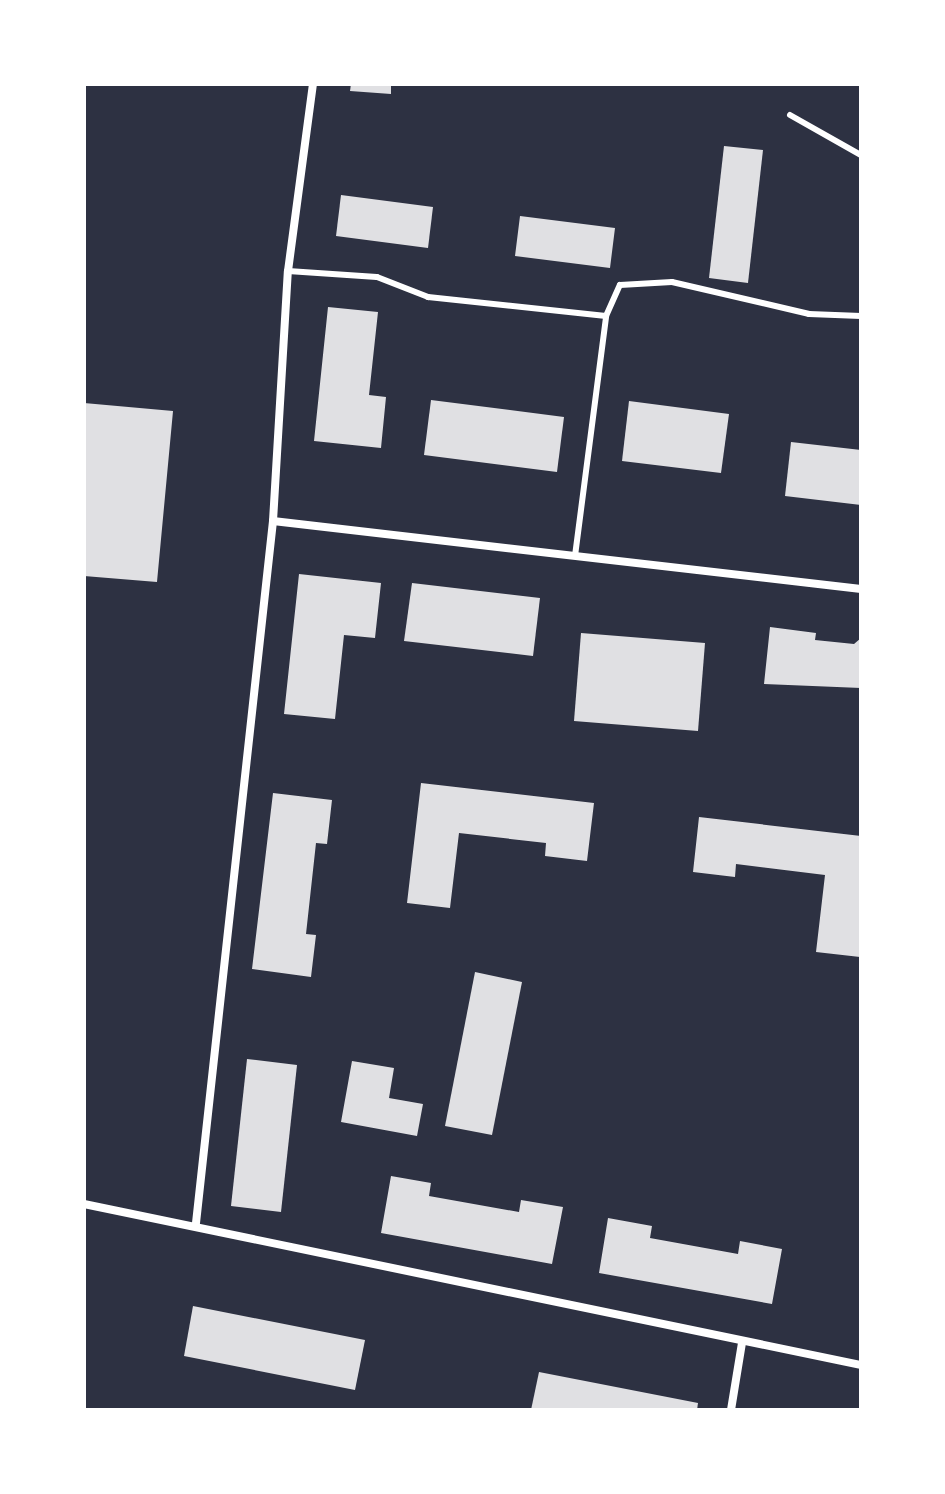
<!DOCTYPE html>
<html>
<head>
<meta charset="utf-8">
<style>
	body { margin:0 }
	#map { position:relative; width:945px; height:1494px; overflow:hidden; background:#2d3142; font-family:"Alegreya Sans",sans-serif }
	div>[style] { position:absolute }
	.building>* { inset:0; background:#e0e0e3 }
	.service>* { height:6px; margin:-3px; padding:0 3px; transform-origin:3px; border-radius:3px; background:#fff }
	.minor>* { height:8px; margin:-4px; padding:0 4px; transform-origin:4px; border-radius:4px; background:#fff }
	span { translate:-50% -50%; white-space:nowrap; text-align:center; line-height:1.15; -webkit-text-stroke:6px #fff; paint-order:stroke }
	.frame { position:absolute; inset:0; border:86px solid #fff; pointer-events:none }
</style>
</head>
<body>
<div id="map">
	<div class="building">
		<div style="clip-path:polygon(351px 84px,391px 84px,391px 94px,350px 91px)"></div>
		<div style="clip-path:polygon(724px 146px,763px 150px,748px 283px,709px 278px)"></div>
		<div style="clip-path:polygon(341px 195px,433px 207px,428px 248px,336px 236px)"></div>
		<div style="clip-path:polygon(520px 216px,615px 228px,610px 268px,515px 256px)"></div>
		<div style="clip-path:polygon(328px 307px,378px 312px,369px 395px,386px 397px,381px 448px,314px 441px)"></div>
		<div style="clip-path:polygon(431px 400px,564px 417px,557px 472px,424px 455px)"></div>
		<div style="clip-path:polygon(629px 401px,729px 414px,721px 473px,622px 461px)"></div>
		<div style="clip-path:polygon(84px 403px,173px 411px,157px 582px,84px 576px)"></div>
		<div style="clip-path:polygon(791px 442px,861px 450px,861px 505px,785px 496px)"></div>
		<div style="clip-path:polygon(299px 574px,381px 583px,375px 638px,344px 635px,335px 719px,284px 714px)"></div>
		<div style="clip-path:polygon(412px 583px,540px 598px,533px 656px,404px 641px)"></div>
		<div style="clip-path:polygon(770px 627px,816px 633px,815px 640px,854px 644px,861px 638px,861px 688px,764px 684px)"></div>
		<div style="clip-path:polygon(581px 633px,705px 643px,698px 731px,574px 721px)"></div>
		<div style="clip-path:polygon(421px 783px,594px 803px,587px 861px,545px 856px,546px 843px,459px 833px,450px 908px,407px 903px)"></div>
		<div style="clip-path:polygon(273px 793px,332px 800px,327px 844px,316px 843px,306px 934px,316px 935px,311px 977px,252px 969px)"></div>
		<div style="clip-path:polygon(699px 817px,861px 836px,860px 957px,816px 952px,825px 875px,736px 864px,735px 877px,693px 872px)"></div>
		<div style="clip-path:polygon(475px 972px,522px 982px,492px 1135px,445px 1126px)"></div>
		<div style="clip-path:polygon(247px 1059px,297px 1065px,281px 1212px,231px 1206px)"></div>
		<div style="clip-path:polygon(352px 1061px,394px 1068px,389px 1098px,423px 1104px,417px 1136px,341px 1122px)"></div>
		<div style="clip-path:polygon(391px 1176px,431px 1183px,429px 1196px,519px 1212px,521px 1200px,563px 1207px,552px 1264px,381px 1233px)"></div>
		<div style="clip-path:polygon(608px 1218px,652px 1226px,650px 1238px,738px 1254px,740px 1241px,782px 1249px,772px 1304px,599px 1273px)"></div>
		<div style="clip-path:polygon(193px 1306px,365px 1340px,355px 1390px,184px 1356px)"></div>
		<div style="clip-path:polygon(539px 1372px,698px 1403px,697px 1410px,531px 1410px)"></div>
	</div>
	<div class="service">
		<div style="left:790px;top:115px;width:81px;rotate:29.4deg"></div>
		<div style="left:288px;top:271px;width:89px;rotate:3.9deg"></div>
		<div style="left:377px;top:277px;width:55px;rotate:21.4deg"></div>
		<div style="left:428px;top:297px;width:179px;rotate:6.1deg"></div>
		<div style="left:575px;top:556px;width:242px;rotate:-82.6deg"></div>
		<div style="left:606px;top:316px;width:34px;rotate:-66deg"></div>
		<div style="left:620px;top:285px;width:52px;rotate:-3.3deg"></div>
		<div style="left:672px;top:282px;width:141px;rotate:13.1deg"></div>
		<div style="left:809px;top:314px;width:52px;rotate:2.2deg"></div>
	</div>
	<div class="minor">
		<div style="left:273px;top:521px;width:592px;rotate:6.6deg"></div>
		<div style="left:84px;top:1204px;width:794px;rotate:11.71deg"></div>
		<div style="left:196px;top:1223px;width:706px;rotate:-83.74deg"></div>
		<div style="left:273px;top:521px;width:250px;rotate:-86.6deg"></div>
		<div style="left:288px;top:271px;width:189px;rotate:-82.4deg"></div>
		<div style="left:731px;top:1410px;width:68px;rotate:-80.7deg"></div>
	</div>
	<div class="frame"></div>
</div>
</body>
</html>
